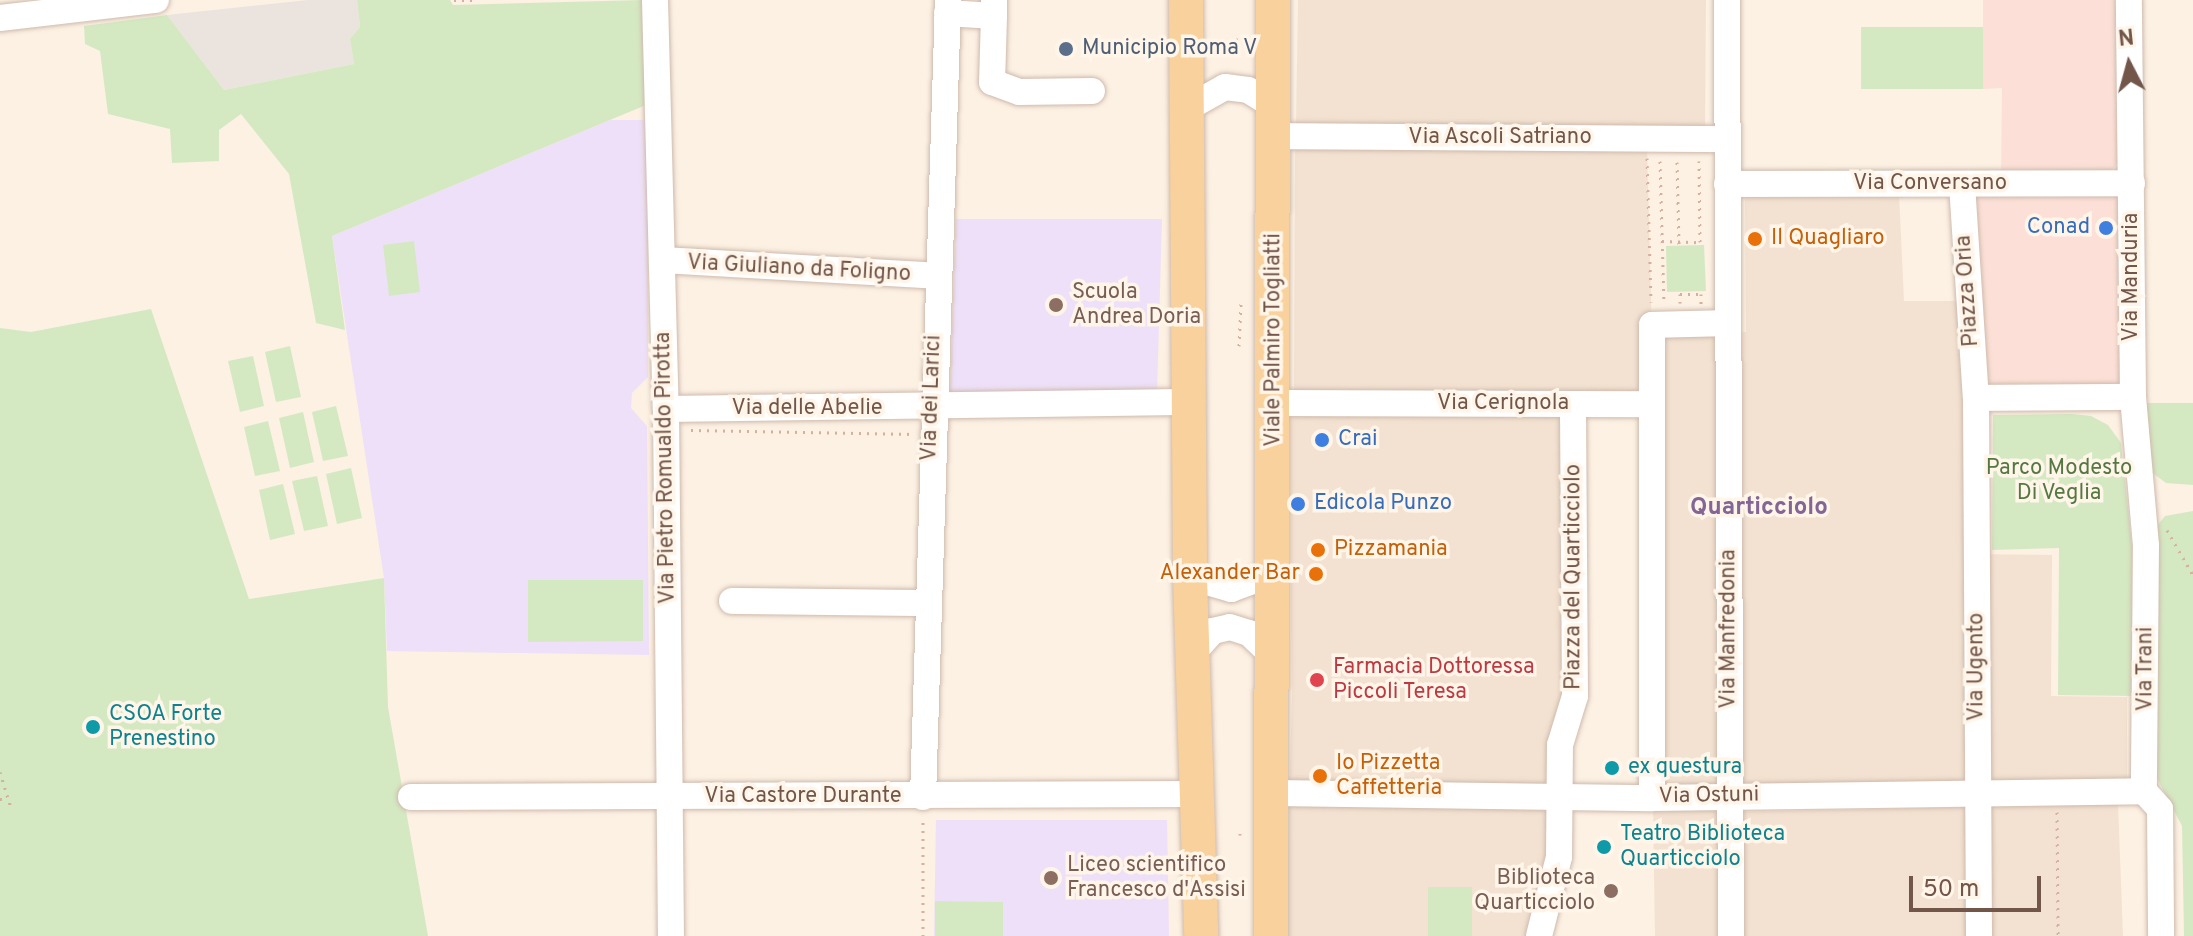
<!DOCTYPE html>
<html>
<head>
<meta charset="utf-8">
<style>
	body { margin:0 }
	#map { position:relative; width:2193px; height:936px; overflow:hidden; background:#fcf1e3; font-family:Overpass,sans-serif }
	div>[style] { position:absolute }
	.residential>* { inset:0; background:#f3e2d1 }
	.commercial>* { inset:0; background:#fce0d7 }
	.industrial>* { inset:0; background:#ebe3de }
	.education>* { inset:0; background:#eee0f8 }
	.green>* { inset:0; background:#d4e9c2 }
	.path>* { height:3px; margin-top:-1.5px; transform-origin:0; background:repeating-linear-gradient(90deg,#d5b09f 0 2px,transparent 0 8px) }
	.roads { filter:drop-shadow(0 0 2px #cfbaad) drop-shadow(0 0 2px #cfbaad) }
	.minor>* { height:26px; margin:-13px; padding:0 13px; transform-origin:13px; border-radius:13px; background:#fff }
	.major>* { height:34px; margin:-17px; padding:0 17px; transform-origin:17px; border-radius:17px; background:#f9d19c }
	.dots>* { width:22px; height:22px; translate:-50% -50%; box-sizing:border-box; border:4px solid #fff5e9; border-radius:50% }
	span { translate:-50% -50%; white-space:nowrap; text-align:center; line-height:1.15; -webkit-text-stroke:7px #fff5e9; paint-order:stroke }
	.service-label { font-size:22px; color:#4e5e75 }
	.left { translate:0 -50%; text-align:left }
	.street-label { font-size:22px; color:#73564a }
	.shop-label { font-size:22px; color:#366cbe }
	.right { translate:-100% -50%; text-align:right }
	.food-label { font-size:22px; color:#c56008 }
	.education-label { font-size:22px; color:#785e54 }
	.park-label { font-size:22px; color:#557842 }
	.health-label { font-size:22px; color:#be3a42 }
	.culture-label { font-size:22px; color:#0d838f }
	.neighbourhood-label { font-size:24px; color:#836596; font-weight:700 }
	.north { position:absolute; left:2089px; top:24px; width:80px; height:80px; -webkit-text-stroke:6px #fff5e9; paint-order:stroke; rotate:354deg; font-size:22px; font-weight:700; line-height:32px; text-align:center; color:#73564a }
	.north::after { content:''; display:block; margin:auto; width:28px; height:36px; background:#73564a; clip-path:polygon(50% 0,100% 100%,50% 72%,0 100%) }
	.scale { position:absolute; left:1909px; top:876px; width:132px; height:36px; box-sizing:border-box; border:4px solid #73564a; border-top:0; padding-left:10px; font-size:24px; line-height:28px; white-space:nowrap; color:#73564a; -webkit-text-stroke:6px #fff5e9; paint-order:stroke }
</style>
</head>
<body>
<div id="map">
	<div class="residential">
		<div style="clip-path:polygon(1298px 0,1706px 0,1705px 129px,1296px 127px)"></div>
		<div style="clip-path:polygon(1647px 146px,1652px 338px,1746px 332px,1745px 194px,1899px 194px,1904px 301px,1964px 301px,1967px 554px,2052px 555px,2051px 696px,2127px 697px,2127px 781px,1656px 784px,1651px 395px,1294px 392px,1295px 148px)"></div>
		<div style="clip-path:polygon(1289px 412px,1564px 414px,1567px 696px,1552px 832px,1529px 936px,1286px 936px,1292px 693px)"></div>
		<div style="clip-path:polygon(2118px 804px,2123px 936px,1739px 936px,1739px 812px)"></div>
		<div style="clip-path:polygon(1720px 807px,1720px 936px,1655px 936px,1653px 811px)"></div>
	</div>
	<div class="commercial">
		<div style="clip-path:polygon(1983px 0,2118px 0,2118px 162px,2111px 171px,2001px 174px,2002px 88px,1983px 89px)"></div>
		<div style="clip-path:polygon(2118px 191px,2124px 388px,1978px 390px,1973px 194px)"></div>
	</div>
	<div class="industrial">
		<div style="clip-path:polygon(308px 0,357px 0,360px 27px,350px 39px,354px 64px,224px 90px,167px 15px)"></div>
	</div>
	<div class="education">
		<div style="clip-path:polygon(610px 120px,648px 120px,648px 377px,632px 393px,631px 408px,647px 426px,649px 655px,387px 651px,384px 578px,332px 236px)"></div>
		<div style="clip-path:polygon(956px 219px,1162px 219px,1157px 392px,950px 393px)"></div>
		<div style="clip-path:polygon(936px 820px,1167px 820px,1169px 936px,934px 936px)"></div>
	</div>
	<div class="green">
		<div style="clip-path:polygon(357px 0,450px 0,453px 5px,643px 0,646px 105px,332px 236px,345px 330px,316px 323px,289px 174px,241px 114px,219px 130px,219px 161px,172px 163px,170px 129px,108px 114px,100px 51px,85px 44px,84px 26px,167px 15px,224px 90px,354px 64px,350px 39px,360px 27px)"></div>
		<div style="clip-path:polygon(1861px 27px,1983px 27px,1983px 89px,1861px 89px)"></div>
		<div style="clip-path:polygon(414px 241px,420px 292px,389px 296px,383px 245px)"></div>
		<div style="clip-path:polygon(1704px 245px,1706px 291px,1667px 292px,1666px 246px)"></div>
		<div style="clip-path:polygon(151px 309px,249px 599px,384px 578px,388px 707px,428px 936px,0 936px,0 328px,31px 332px)"></div>
		<div style="clip-path:polygon(290px 346px,301px 397px,276px 402px,265px 352px)"></div>
		<div style="clip-path:polygon(253px 356px,264px 406px,240px 412px,228px 361px)"></div>
		<div style="clip-path:polygon(2145px 403px,2193px 403px,2193px 485px,2166px 483px,2150px 471px)"></div>
		<div style="clip-path:polygon(336px 406px,348px 456px,323px 461px,312px 412px)"></div>
		<div style="clip-path:polygon(303px 412px,314px 462px,290px 468px,279px 418px)"></div>
		<div style="clip-path:polygon(2072px 414px,2091px 416px,2108px 425px,2121px 443px,2132px 546px,2132px 696px,2058px 695px,2059px 548px,1992px 550px,1993px 415px)"></div>
		<div style="clip-path:polygon(268px 421px,280px 471px,255px 476px,244px 427px)"></div>
		<div style="clip-path:polygon(351px 468px,362px 518px,337px 524px,326px 474px)"></div>
		<div style="clip-path:polygon(317px 476px,328px 526px,304px 531px,292px 481px)"></div>
		<div style="clip-path:polygon(283px 484px,295px 534px,270px 540px,259px 490px)"></div>
		<div style="clip-path:polygon(2193px 511px,2193px 936px,2184px 936px,2182px 826px,2157px 778px,2156px 527px,2165px 516px)"></div>
		<div style="clip-path:polygon(643px 580px,643px 641px,528px 642px,528px 580px)"></div>
		<div style="clip-path:polygon(1428px 887px,1472px 887px,1472px 936px,1428px 936px)"></div>
		<div style="clip-path:polygon(935px 901px,1003px 902px,1003px 936px,935px 936px)"></div>
	</div>
	<div class="path">
		<div style="left:454px;top:0;width:24px"></div>
		<div style="left:1236px;top:39px;width:14px;rotate:25deg"></div>
		<div style="left:1647px;top:158px;width:144px;rotate:88.4deg"></div>
		<div style="left:1660px;top:161px;width:143px;rotate:88.4deg"></div>
		<div style="left:1677px;top:162px;width:84px;rotate:88.6deg"></div>
		<div style="left:1662px;top:241px;width:38px;rotate:2deg"></div>
		<div style="left:1700px;top:242px;width:81px;rotate:-90.7deg"></div>
		<div style="left:1680px;top:303px;width:9px;rotate:-90deg"></div>
		<div style="left:1680px;top:294px;width:21px"></div>
		<div style="left:1701px;top:294px;width:10px;rotate:90deg"></div>
		<div style="left:1239px;top:346px;width:43px;rotate:-87.3deg"></div>
		<div style="left:691px;top:430px;width:223px;rotate:1deg"></div>
		<div style="left:2167px;top:530px;width:52px;rotate:60deg"></div>
		<div style="left:0;top:772px;width:39px;rotate:73deg"></div>
		<div style="left:0;top:799px;width:8px"></div>
		<div style="left:2057px;top:812px;width:124px;rotate:89.5deg"></div>
		<div style="left:1240px;top:835px;width:6px;rotate:-90deg"></div>
		<div style="left:923px;top:936px;width:116px;rotate:-90deg"></div>
	</div>
	<div class="roads">
		<div class="minor">
			<div style="left:655px;top:0;width:409px;rotate:88.5deg"></div>
			<div style="left:666px;top:409px;width:527px;rotate:89.46deg"></div>
			<div style="left:1727px;top:0;width:936px;rotate:89.76deg"></div>
			<div style="left:947px;top:13px;width:47px;rotate:3.7deg"></div>
			<div style="left:994px;top:16px;width:16px;rotate:-90deg"></div>
			<div style="left:994px;top:16px;width:66px;rotate:91.7deg"></div>
			<div style="left:992px;top:82px;width:29px;rotate:20deg"></div>
			<div style="left:1019px;top:92px;width:73px;rotate:-0.8deg"></div>
			<div style="left:0;top:18px;width:157px;rotate:-6.6deg"></div>
			<div style="left:1186px;top:109px;width:45px;rotate:-29.4deg"></div>
			<div style="left:1225px;top:87px;width:23px;rotate:7deg"></div>
			<div style="left:1248px;top:90px;width:28px;rotate:32deg"></div>
			<div style="left:1273px;top:136px;width:454px;rotate:0.4deg"></div>
			<div style="left:1727px;top:184px;width:405px;rotate:-0.1deg"></div>
			<div style="left:1962px;top:184px;width:214px;rotate:86.3deg"></div>
			<div style="left:1976px;top:398px;width:538px;rotate:89.68deg"></div>
			<div style="left:662px;top:260px;width:275px;rotate:3.3deg"></div>
			<div style="left:2133px;top:397px;width:149px;rotate:85deg"></div>
			<div style="left:2146px;top:545px;width:246px;rotate:90.5deg"></div>
			<div style="left:2144px;top:791px;width:24px;rotate:48deg"></div>
			<div style="left:2160px;top:809px;width:127px;rotate:89.5deg"></div>
			<div style="left:1976px;top:398px;width:157px;rotate:-0.4deg"></div>
			<div style="left:2133px;top:397px;width:397px;rotate:-90.6deg"></div>
			<div style="left:1274px;top:403px;width:377px;rotate:0.2deg"></div>
			<div style="left:666px;top:409px;width:522px;rotate:-0.77deg"></div>
			<div style="left:1190px;top:577px;width:43px;rotate:16.3deg"></div>
			<div style="left:1231px;top:589px;width:44px;rotate:-20.1deg"></div>
			<div style="left:732px;top:601px;width:195px;rotate:0.6deg"></div>
			<div style="left:1192px;top:654px;width:31px;rotate:-48deg"></div>
			<div style="left:1213px;top:631px;width:17px;rotate:-13deg"></div>
			<div style="left:1230px;top:627px;width:20px;rotate:18deg"></div>
			<div style="left:1249px;top:633px;width:32px;rotate:44deg"></div>
			<div style="left:1274px;top:793px;width:378px;rotate:0.8deg"></div>
			<div style="left:1652px;top:798px;width:492px;rotate:-0.8deg"></div>
			<div style="left:411px;top:797px;width:784px;rotate:-0.22deg"></div>
			<div style="left:923px;top:797px;width:797px;rotate:-88.2deg"></div>
			<div style="left:1652px;top:798px;width:473px;rotate:-90deg"></div>
			<div style="left:1652px;top:325px;width:76px;rotate:-1.5deg"></div>
			<div style="left:1539px;top:936px;width:81px;rotate:-75.8deg"></div>
			<div style="left:1559px;top:857px;width:112px;rotate:-89.5deg"></div>
			<div style="left:1560px;top:745px;width:51px;rotate:-73deg"></div>
			<div style="left:1575px;top:696px;width:292px;rotate:-90.4deg"></div>
		</div>
		<div class="major">
			<div style="left:1186px;top:0;width:577px;rotate:89.6deg"></div>
			<div style="left:1190px;top:577px;width:359px;rotate:88.2deg"></div>
			<div style="left:1271px;top:936px;width:936px;rotate:-89.88deg"></div>
		</div>
	</div>
	<div class="dots">
		<div style="left:1066px;top:49px;background:#5c6f8a"></div>
		<div style="left:2106px;top:228px;background:#3f7fe0"></div>
		<div style="left:1755px;top:239px;background:#e8710a"></div>
		<div style="left:1056px;top:305px;background:#8d6e63"></div>
		<div style="left:1322px;top:440px;background:#3f7fe0"></div>
		<div style="left:1298px;top:504px;background:#3f7fe0"></div>
		<div style="left:1318px;top:550px;background:#e8710a"></div>
		<div style="left:1316px;top:574px;background:#e8710a"></div>
		<div style="left:1317px;top:680px;background:#e0444e"></div>
		<div style="left:93px;top:727px;background:#0f9aa8"></div>
		<div style="left:1612px;top:768px;background:#0f9aa8"></div>
		<div style="left:1320px;top:776px;background:#e8710a"></div>
		<div style="left:1604px;top:847px;background:#0f9aa8"></div>
		<div style="left:1051px;top:878px;background:#8d6e63"></div>
		<div style="left:1611px;top:891px;background:#8d6e63"></div>
	</div>
	<div class="service-label">
		<span class="left" style="left:1082px;top:49px">Municipio Roma V</span>
	</div>
	<div class="street-label">
		<span style="left:1500px;top:138px">Via Ascoli Satriano</span>
		<span style="left:1930px;top:184px">Via Conversano</span>
		<span style="left:799px;top:269px;rotate:3deg">Via Giuliano da Foligno</span>
		<span style="left:2132px;top:277px;rotate:-90deg">Via Manduria</span>
		<span style="left:1968px;top:291px;rotate:-94deg">Piazza Oria</span>
		<span style="left:1274px;top:340px;rotate:-90deg">Viale Palmiro Togliatti</span>
		<span style="left:932px;top:398px;rotate:-88deg">Via dei Larici</span>
		<span style="left:1503px;top:404px">Via Cerignola</span>
		<span style="left:807px;top:409px">Via delle Abelie</span>
		<span style="left:666px;top:468px;rotate:-91deg">Via Pietro Romualdo Pirotta</span>
		<span style="left:1574px;top:577px;rotate:-90deg">Piazza del Quarticciolo</span>
		<span style="left:1729px;top:629px;rotate:-90deg">Via Manfredonia</span>
		<span style="left:1977px;top:667px;rotate:-90deg">Via Ugento</span>
		<span style="left:2146px;top:669px;rotate:-90deg">Via Trani</span>
		<span style="left:1709px;top:796px;rotate:-1deg">Via Ostuni</span>
		<span style="left:803px;top:797px">Via Castore Durante</span>
	</div>
	<div class="shop-label">
		<span class="right" style="left:2090px;top:228px">Conad</span>
		<span class="left" style="left:1338px;top:440px">Crai</span>
		<span class="left" style="left:1314px;top:504px">Edicola Punzo</span>
	</div>
	<div class="food-label">
		<span class="left" style="left:1771px;top:239px">Il Quagliaro</span>
		<span class="left" style="left:1334px;top:550px">Pizzamania</span>
		<span class="right" style="left:1300px;top:574px">Alexander Bar</span>
		<span class="left" style="left:1336px;top:776px">Io Pizzetta<br>Caffetteria</span>
	</div>
	<div class="education-label">
		<span class="left" style="left:1072px;top:305px">Scuola<br>Andrea Doria</span>
		<span class="left" style="left:1067px;top:878px">Liceo scientifico<br>Francesco d'Assisi</span>
		<span class="right" style="left:1595px;top:891px">Biblioteca<br>Quarticciolo</span>
	</div>
	<div class="park-label">
		<span style="left:2059px;top:481px">Parco Modesto<br>Di Veglia</span>
	</div>
	<div class="health-label">
		<span class="left" style="left:1333px;top:680px">Farmacia Dottoressa<br>Piccoli Teresa</span>
	</div>
	<div class="culture-label">
		<span class="left" style="left:109px;top:727px">CSOA Forte<br>Prenestino</span>
		<span class="left" style="left:1628px;top:768px">ex questura</span>
		<span class="left" style="left:1620px;top:847px">Teatro Biblioteca<br>Quarticciolo</span>
	</div>
	<div class="neighbourhood-label">
		<span style="left:1759px;top:509px">Quarticciolo</span>
	</div>
	<div class="north">N</div>
	<div class="scale">50 m</div>
</div>
</body>
</html>
